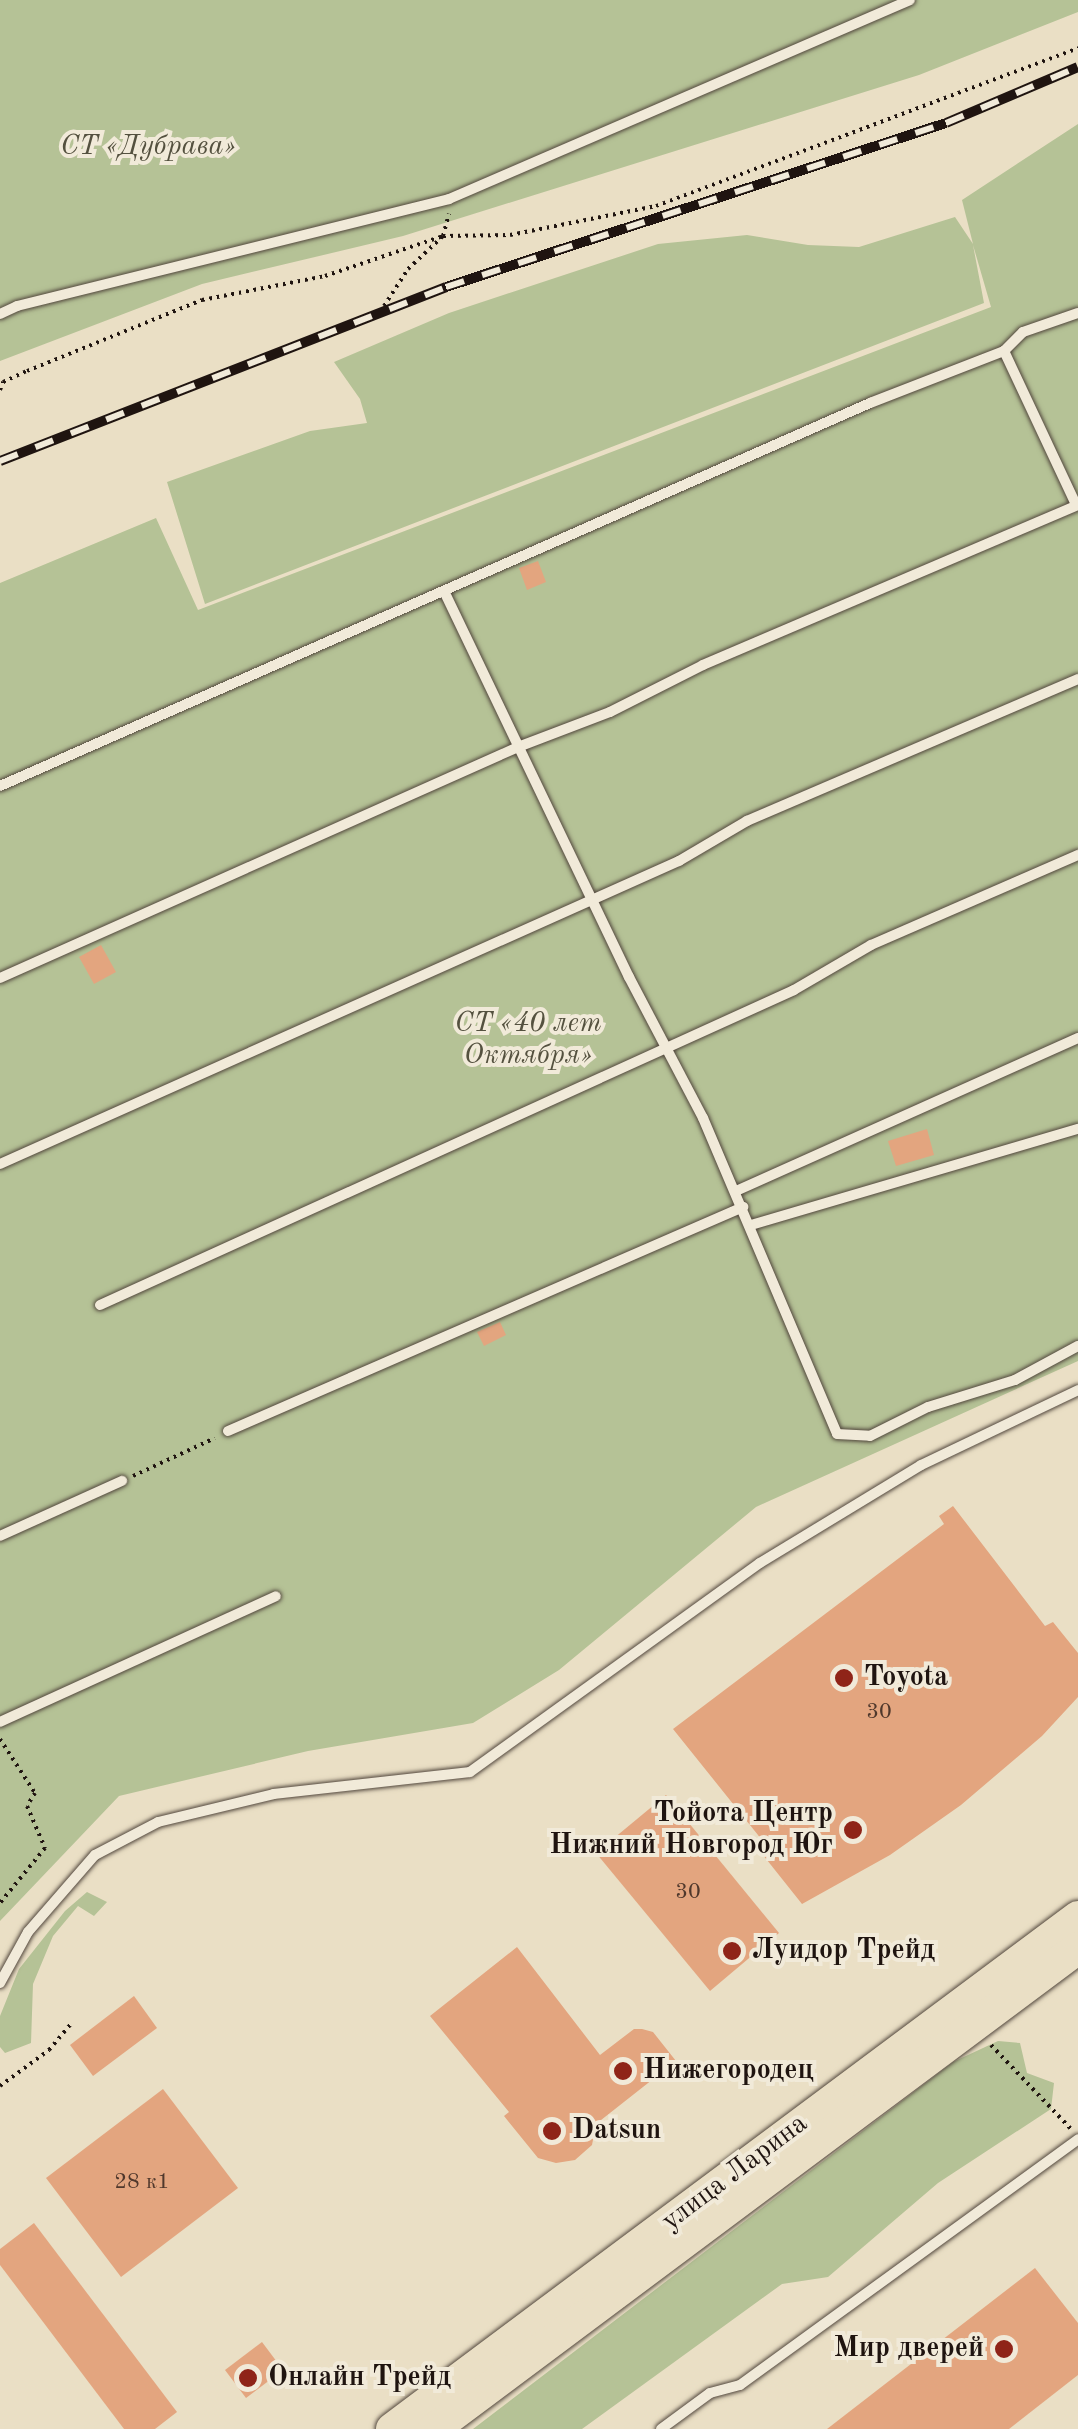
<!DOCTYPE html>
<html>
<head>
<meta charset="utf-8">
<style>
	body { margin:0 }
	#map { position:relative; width:1078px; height:2429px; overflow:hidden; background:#eadfc5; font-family:"Old Standard TT",serif }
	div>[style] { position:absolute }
	.green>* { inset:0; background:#b5c296 }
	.building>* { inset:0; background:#e3a57f }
	.path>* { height:4px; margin-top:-2px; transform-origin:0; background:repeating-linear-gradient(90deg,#1f1410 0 2.5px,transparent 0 7.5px) }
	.roads { filter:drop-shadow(0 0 2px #52473d) drop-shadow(0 0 2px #52473d) }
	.service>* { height:10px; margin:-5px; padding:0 5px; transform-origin:5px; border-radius:5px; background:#f1ead9 }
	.primary>* { height:32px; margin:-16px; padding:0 16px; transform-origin:16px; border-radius:16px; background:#eadfc5 }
	.rail>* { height:10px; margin-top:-5px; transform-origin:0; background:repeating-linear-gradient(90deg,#f1ead9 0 19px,#1f1410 0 38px); box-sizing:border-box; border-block:2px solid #1f1410 }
	.dots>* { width:28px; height:28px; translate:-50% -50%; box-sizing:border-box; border:5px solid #f1ead9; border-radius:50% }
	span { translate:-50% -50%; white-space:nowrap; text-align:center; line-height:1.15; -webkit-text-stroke:8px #f1ead9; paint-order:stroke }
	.number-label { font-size:22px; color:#50382c }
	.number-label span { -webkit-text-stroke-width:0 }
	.park-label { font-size:28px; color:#54513f; font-style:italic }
	.poi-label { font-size:28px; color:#1f1410; font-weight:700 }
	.left { translate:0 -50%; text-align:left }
	.right { translate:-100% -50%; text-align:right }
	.street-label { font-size:28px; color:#1f1410 }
</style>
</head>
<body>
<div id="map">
	<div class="green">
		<div style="clip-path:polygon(0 0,1078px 0,1078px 12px,919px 75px,403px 236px,202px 284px,0 361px)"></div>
		<div style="clip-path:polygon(1078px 124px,1078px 1361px,756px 1507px,559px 1670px,473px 1723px,308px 1751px,119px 1796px,0 1921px,0 583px,156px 518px,198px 610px,991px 307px,973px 245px,984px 303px,205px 604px,167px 482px,310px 431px,367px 423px,360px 399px,334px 362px,449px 313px,658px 244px,747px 235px,808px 245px,859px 247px,955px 217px,973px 244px,962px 200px)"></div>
		<div style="clip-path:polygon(87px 1892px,107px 1902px,94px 1916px,78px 1906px,53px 1936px,33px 1984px,31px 2043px,5px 2053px,0 2047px,0 2016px,19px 1969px,65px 1911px)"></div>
		<div style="clip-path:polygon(998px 2041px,1020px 2043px,1027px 2073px,1054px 2083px,1051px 2109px,938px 2183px,828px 2277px,782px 2284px,582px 2429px,473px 2429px,953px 2062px)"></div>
	</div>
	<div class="building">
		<div style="clip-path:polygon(538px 561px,546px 582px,527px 590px,519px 568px)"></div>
		<div style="clip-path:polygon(101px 945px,116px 972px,94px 984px,79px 957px)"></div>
		<div style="clip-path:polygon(927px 1129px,934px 1155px,896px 1166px,888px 1141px)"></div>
		<div style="clip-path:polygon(500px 1322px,506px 1335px,484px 1346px,477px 1332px)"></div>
		<div style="clip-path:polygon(953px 1506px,1045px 1626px,1053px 1622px,1078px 1653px,1078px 1697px,1042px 1736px,961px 1805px,890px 1855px,802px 1904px,755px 1845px,762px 1840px,673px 1729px,944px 1524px,939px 1516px)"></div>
		<div style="clip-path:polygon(666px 1795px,779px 1933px,710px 1991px,596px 1853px)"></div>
		<div style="clip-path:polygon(517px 1947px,600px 2055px,634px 2029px,642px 2029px,653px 2032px,676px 2061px,596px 2124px,592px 2145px,575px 2160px,556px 2163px,538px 2158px,504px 2116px,509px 2112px,430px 2016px)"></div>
		<div style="clip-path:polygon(134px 1996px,157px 2028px,93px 2076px,70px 2045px)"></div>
		<div style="clip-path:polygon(163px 2089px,238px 2188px,121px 2277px,46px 2178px)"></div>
		<div style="clip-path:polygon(34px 2223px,177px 2412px,155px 2429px,124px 2429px,0 2265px,0 2249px)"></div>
		<div style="clip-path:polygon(1035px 2268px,1078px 2323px,1078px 2375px,1009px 2429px,827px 2429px)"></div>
		<div style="clip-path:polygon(262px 2342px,283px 2370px,246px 2398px,225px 2370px)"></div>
	</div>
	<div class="path">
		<div style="left:384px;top:306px;width:44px;rotate:-57deg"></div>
		<div style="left:408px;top:269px;width:48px;rotate:-43.3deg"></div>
		<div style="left:443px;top:236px;width:23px;rotate:-75deg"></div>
		<div style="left:0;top:390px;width:9px;rotate:-69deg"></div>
		<div style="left:3px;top:382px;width:26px;rotate:-25deg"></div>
		<div style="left:27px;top:371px;width:189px;rotate:-22.1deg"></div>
		<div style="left:202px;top:300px;width:125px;rotate:-11deg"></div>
		<div style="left:325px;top:276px;width:125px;rotate:-18.7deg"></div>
		<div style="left:443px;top:236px;width:67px;rotate:-0.9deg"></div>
		<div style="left:510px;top:235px;width:149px;rotate:-11.2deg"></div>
		<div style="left:656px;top:206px;width:451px;rotate:-20.5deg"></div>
		<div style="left:133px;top:1476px;width:90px;rotate:-24.9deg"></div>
		<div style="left:0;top:1739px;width:64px;rotate:57.1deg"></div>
		<div style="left:35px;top:1793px;width:15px;rotate:122deg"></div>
		<div style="left:27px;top:1806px;width:46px;rotate:66.8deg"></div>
		<div style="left:45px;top:1848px;width:71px;rotate:129.3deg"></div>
		<div style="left:991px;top:2045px;width:116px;rotate:46.4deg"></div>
		<div style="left:0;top:2086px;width:61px;rotate:-36.3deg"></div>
		<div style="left:49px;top:2050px;width:33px;rotate:-50deg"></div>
	</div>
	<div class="roads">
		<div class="service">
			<div style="left:0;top:314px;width:19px;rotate:-25deg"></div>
			<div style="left:17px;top:306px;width:445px;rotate:-13.9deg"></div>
			<div style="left:449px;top:199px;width:502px;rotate:-23.35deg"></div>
			<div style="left:1004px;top:351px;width:170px;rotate:64.9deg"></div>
			<div style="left:444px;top:591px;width:428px;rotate:64.4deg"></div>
			<div style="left:629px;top:977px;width:159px;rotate:62.3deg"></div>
			<div style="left:703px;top:1118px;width:343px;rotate:67deg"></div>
			<div style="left:837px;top:1434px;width:33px;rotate:3deg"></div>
			<div style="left:870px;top:1436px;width:65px;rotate:-26.6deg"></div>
			<div style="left:928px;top:1407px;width:91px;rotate:-17.2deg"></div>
			<div style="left:1015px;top:1380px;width:72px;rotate:-28.4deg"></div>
			<div style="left:0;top:786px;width:951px;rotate:-23.76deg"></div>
			<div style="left:870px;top:403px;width:144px;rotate:-21.2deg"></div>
			<div style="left:1004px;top:351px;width:27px;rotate:-45deg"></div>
			<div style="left:1023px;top:332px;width:58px;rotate:-19.1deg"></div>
			<div style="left:0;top:978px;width:567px;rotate:-24.03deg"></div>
			<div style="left:518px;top:747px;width:98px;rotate:-20.8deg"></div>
			<div style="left:610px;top:712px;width:104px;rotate:-26.8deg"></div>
			<div style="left:703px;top:665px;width:408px;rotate:-23.1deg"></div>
			<div style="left:0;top:1164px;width:744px;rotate:-24.05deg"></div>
			<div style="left:679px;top:861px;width:79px;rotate:-30.5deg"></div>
			<div style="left:747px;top:821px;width:360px;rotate:-23.2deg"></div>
			<div style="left:736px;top:1191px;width:375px;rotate:-24.1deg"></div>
			<div style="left:751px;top:1225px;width:341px;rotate:-16.4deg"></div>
			<div style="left:100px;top:1305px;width:762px;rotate:-24.41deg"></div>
			<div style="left:794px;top:990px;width:89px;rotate:-30.3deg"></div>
			<div style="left:871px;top:945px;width:226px;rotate:-23.5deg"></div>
			<div style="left:228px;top:1431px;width:562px;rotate:-23.51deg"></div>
			<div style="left:0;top:1536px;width:134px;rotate:-24.3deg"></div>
			<div style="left:0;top:1722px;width:303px;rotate:-24.5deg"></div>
			<div style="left:0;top:1983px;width:58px;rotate:-61.2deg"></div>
			<div style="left:28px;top:1932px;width:102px;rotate:-49deg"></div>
			<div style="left:95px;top:1855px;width:71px;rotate:-27.6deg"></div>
			<div style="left:158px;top:1822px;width:119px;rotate:-13.6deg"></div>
			<div style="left:274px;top:1794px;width:197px;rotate:-6.4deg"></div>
			<div style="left:470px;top:1772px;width:357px;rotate:-35.8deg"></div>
			<div style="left:760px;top:1563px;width:188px;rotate:-31.3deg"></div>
			<div style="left:921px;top:1465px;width:174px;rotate:-25.5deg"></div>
			<div style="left:661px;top:2429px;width:61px;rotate:-36.3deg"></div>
			<div style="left:710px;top:2393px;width:31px;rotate:-15deg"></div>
			<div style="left:740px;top:2385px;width:418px;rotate:-36deg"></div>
		</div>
		<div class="primary">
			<div style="left:392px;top:2429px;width:856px;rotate:-36.74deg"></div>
			<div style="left:434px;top:2429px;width:804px;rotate:-36.76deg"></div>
		</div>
	</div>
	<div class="rail">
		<div style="left:0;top:461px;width:479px;rotate:-21.3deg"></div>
		<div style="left:446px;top:287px;width:526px;rotate:-18.16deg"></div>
		<div style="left:946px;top:123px;width:143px;rotate:-23deg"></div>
	</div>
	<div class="dots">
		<div style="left:844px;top:1678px;background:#8f2418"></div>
		<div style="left:853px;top:1830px;background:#8f2418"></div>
		<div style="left:732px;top:1951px;background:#8f2418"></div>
		<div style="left:623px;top:2071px;background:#8f2418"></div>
		<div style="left:552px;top:2131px;background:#8f2418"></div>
		<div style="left:1004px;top:2349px;background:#8f2418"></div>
		<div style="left:248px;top:2378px;background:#8f2418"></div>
	</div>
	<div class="number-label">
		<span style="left:879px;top:1713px">30</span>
		<span style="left:688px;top:1893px">30</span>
		<span style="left:142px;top:2183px">28 к1</span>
	</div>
	<div class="park-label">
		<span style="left:148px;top:147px">СТ «Дубрава»</span>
		<span style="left:528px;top:1040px">СТ «40 лет<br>Октября»</span>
	</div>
	<div class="poi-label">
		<span class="left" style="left:864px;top:1678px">Toyota</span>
		<span class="right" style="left:833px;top:1830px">Тойота Центр<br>Нижний Новгород Юг</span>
		<span class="left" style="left:752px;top:1951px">Луидор Трейд</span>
		<span class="left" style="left:643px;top:2071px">Нижегородец</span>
		<span class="left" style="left:572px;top:2131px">Datsun</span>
		<span class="right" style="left:984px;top:2349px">Мир дверей</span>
		<span class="left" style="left:268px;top:2378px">Онлайн Трейд</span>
	</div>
	<div class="street-label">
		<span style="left:735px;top:2173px;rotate:-37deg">улица Ларина</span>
	</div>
</div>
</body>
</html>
